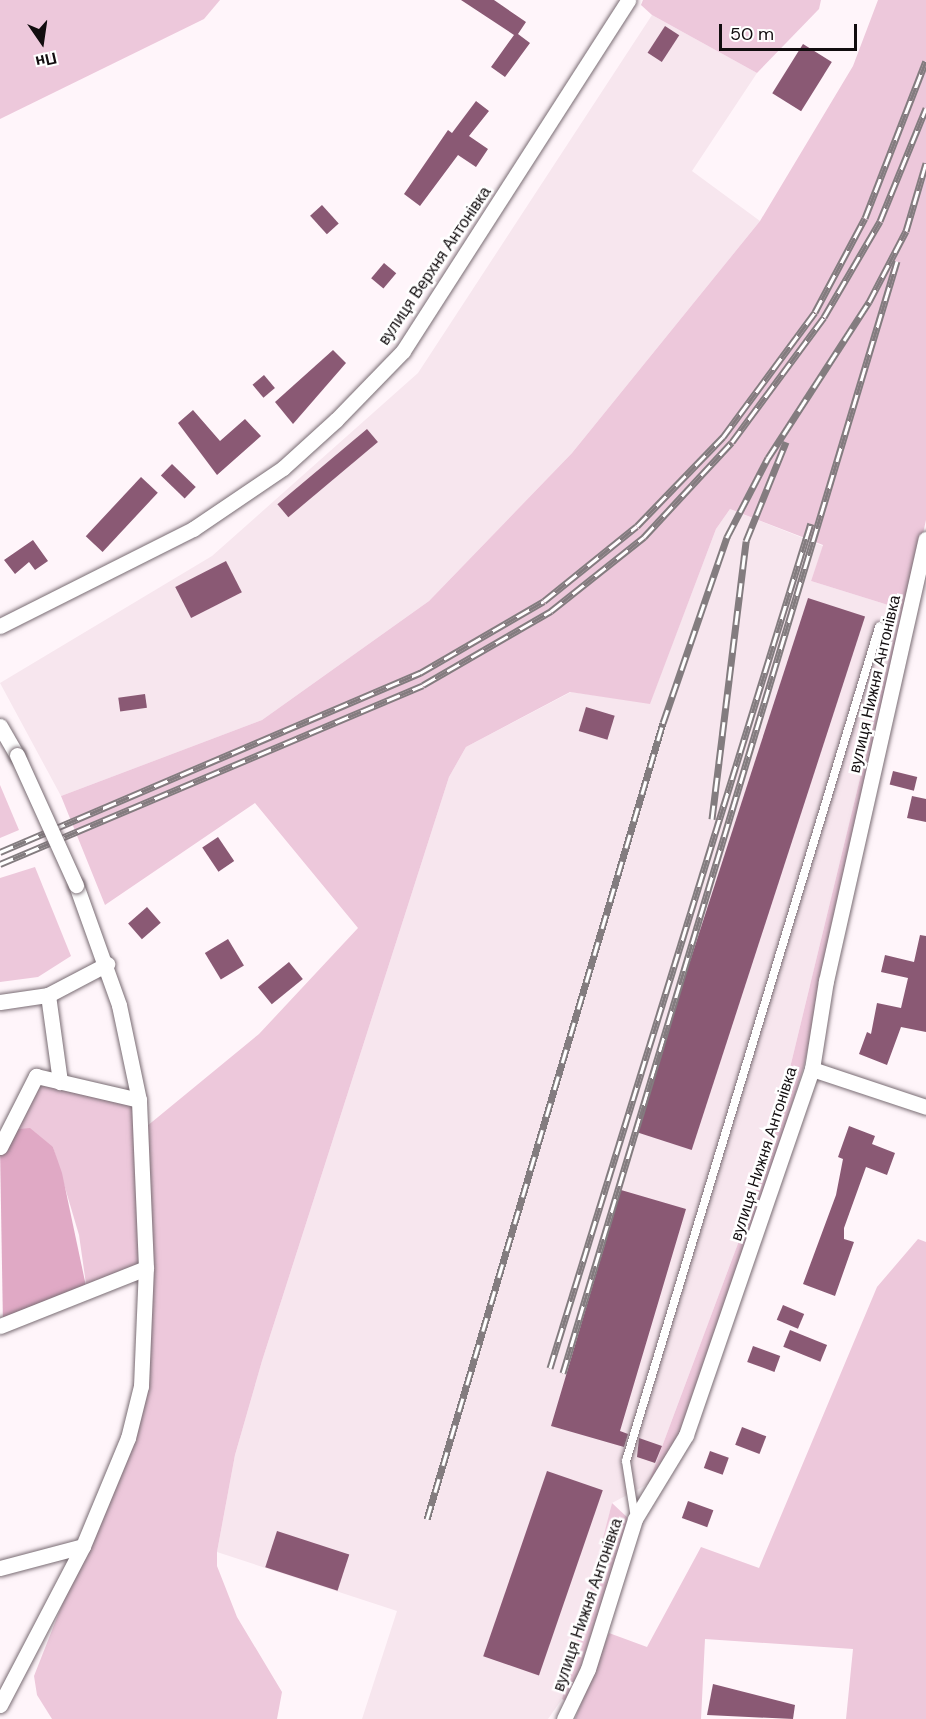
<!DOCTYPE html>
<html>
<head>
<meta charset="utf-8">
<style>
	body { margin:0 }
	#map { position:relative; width:926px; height:1719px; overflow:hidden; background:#fff5fa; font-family:"DM Sans",sans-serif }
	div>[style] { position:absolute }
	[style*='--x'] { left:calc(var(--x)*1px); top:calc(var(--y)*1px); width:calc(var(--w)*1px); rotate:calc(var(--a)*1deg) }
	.built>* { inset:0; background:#f7e6ee }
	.green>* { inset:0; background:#edc8db }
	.forest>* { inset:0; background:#e0a9c5 }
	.building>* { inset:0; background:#8a5974; transform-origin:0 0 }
	.roads { filter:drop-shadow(0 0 2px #796c73) drop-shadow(0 0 2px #796c73) }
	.lane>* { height:8px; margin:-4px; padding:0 4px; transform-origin:4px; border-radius:4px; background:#fff }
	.street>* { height:15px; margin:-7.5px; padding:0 7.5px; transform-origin:7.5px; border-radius:7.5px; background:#fff }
	.rail>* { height:7px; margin-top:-3.5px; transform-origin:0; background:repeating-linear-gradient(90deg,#fff 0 14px,#837c7f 0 28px); box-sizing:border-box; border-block:2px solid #837c7f }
	.bridges { filter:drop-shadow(0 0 2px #796c73) drop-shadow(0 0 2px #796c73) }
	.street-bridge>* { height:15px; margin:-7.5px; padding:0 7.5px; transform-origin:7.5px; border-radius:7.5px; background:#fff }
	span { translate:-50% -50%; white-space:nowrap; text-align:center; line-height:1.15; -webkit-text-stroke:5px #fff; paint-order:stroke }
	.street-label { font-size:16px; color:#120d0f }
	.north { position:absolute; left:12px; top:12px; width:60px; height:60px; -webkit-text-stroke:4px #fff; paint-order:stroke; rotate:167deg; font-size:16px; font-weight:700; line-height:24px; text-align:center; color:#120d0f }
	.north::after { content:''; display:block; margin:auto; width:21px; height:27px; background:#120d0f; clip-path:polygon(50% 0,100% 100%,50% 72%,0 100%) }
	.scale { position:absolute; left:719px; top:24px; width:138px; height:27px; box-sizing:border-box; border:3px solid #120d0f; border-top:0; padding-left:8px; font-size:18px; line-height:21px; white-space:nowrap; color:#120d0f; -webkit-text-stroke:4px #fff; paint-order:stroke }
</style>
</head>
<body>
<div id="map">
	<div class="built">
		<i style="clip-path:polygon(652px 15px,757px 73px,692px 171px,760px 221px,572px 453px,429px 601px,262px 720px,61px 796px,0 683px,212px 556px,418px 373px)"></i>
		<i style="clip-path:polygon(730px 509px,823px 546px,811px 581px,901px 609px,789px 1072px,749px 1214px,648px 1484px,612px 1503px,577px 1652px,562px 1699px,548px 1719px,362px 1719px,397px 1611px,217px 1552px,235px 1455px,262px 1361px,449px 777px,466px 747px,571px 692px,650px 703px,716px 529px)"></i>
	</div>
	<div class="green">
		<i style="clip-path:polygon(0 0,220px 0,204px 19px,0 119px)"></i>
		<i style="clip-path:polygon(643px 0,821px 0,819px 9px,757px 73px,652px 15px,641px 5px)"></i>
		<i style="clip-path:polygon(878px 0,926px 0,926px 520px,804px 1066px,731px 1299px,681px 1432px,648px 1484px,749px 1214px,789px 1072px,901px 609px,811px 581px,823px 545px,730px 509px,716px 529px,650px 704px,570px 692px,466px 747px,449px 777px,262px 1361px,235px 1455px,217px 1552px,217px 1566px,237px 1617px,282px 1692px,277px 1719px,52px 1719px,37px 1695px,34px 1676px,128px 1437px,146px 1269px,87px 1291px,79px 1235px,53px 1147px,8px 1130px,36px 1076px,139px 1100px,141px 1131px,259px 1034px,358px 928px,255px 803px,105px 905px,61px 796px,262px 720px,429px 601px,572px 453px,760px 221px,853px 66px)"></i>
		<i style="clip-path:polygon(0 785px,19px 830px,0 838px)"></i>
		<i style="clip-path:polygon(35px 867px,71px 956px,38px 977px,0 982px,0 878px)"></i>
		<i style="clip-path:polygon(918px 1239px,926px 1242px,926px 1719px,846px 1719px,853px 1649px,705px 1639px,701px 1719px,575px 1719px,609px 1633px,647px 1647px,701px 1547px,759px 1568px,877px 1287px)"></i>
		<i style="clip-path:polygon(612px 1503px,629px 1519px,569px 1703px,562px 1699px)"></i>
	</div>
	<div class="forest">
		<i style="clip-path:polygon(30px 1128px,53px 1147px,62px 1173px,87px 1291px,3px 1325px,0 1147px,8px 1130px)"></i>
	</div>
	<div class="building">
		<i style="clip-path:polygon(461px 0,494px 0,526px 22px,518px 34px,530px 43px,505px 77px,491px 67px,514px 35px)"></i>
		<i style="left:665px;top:26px;width:17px;height:32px;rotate:33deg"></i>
		<i style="left:803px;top:44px;width:34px;height:58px;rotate:32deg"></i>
		<i style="clip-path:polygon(476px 101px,489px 111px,469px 136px,488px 149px,476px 167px,458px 155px,420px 206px,404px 194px,448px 130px,452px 133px)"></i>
		<i style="left:322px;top:205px;width:25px;height:16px;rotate:48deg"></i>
		<i style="left:384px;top:263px;width:16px;height:20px;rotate:40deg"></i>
		<i style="clip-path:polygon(333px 350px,346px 363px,293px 424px,275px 402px)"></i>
		<i style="left:264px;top:375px;width:17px;height:15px;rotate:50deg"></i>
		<i style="clip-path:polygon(193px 410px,220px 441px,245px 419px,261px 436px,217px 475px,178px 423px)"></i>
		<i style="left:367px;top:429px;width:17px;height:117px;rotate:50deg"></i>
		<i style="left:172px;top:464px;width:33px;height:16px;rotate:44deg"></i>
		<i style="left:141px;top:477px;width:23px;height:81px;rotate:43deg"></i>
		<i style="clip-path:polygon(33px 540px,48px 561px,35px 570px,29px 562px,15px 574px,4px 560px)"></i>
		<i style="left:226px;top:561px;width:35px;height:57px;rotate:63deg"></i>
		<i style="left:808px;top:598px;width:60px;height:561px;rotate:18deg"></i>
		<i style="left:145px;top:694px;width:14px;height:27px;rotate:82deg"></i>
		<i style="left:586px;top:707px;width:30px;height:25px;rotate:17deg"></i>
		<i style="left:893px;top:771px;width:25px;height:14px;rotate:14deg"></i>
		<i style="clip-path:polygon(912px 796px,926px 799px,926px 822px,907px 818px)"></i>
		<i style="left:218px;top:837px;width:29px;height:19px;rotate:56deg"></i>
		<i style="left:147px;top:907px;width:21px;height:25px;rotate:49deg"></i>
		<i style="clip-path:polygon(920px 935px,926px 936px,926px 1032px,901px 1027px,887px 1065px,859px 1054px,867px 1032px,871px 1034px,877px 1003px,901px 1008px,908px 978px,881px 972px,885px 955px,914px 962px)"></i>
		<i style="left:228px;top:939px;width:31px;height:27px;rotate:59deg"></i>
		<i style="left:289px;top:962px;width:22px;height:40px;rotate:51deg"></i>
		<i style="clip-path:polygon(849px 1126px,875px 1136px,872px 1144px,895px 1153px,887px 1175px,866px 1167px,844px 1228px,844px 1239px,854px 1242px,835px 1296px,803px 1284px,836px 1195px,843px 1159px,838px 1157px)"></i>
		<i style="clip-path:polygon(621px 1190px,686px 1209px,620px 1431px,628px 1434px,624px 1447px,551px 1426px)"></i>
		<i style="left:783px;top:1305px;width:23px;height:16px;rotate:23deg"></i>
		<i style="left:790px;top:1330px;width:40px;height:18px;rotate:22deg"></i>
		<i style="left:753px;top:1346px;width:29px;height:17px;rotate:20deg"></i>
		<i style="left:742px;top:1427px;width:26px;height:19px;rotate:21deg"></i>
		<i style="clip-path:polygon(639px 1438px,662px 1446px,655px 1463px,637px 1457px)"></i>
		<i style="left:710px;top:1451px;width:20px;height:18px;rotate:20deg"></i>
		<i style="left:547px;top:1471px;width:59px;height:196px;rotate:19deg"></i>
		<i style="left:688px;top:1501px;width:27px;height:18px;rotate:20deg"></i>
		<i style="left:277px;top:1531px;width:76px;height:38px;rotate:18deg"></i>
		<i style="clip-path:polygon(713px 1684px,795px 1705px,793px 1719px,707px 1715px)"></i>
	</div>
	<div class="roads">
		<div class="lane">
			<i style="--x:635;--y:1518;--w:58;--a:-99"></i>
			<i style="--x:626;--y:1461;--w:872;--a:-73.12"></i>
		</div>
		<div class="street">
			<i style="--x:0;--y:626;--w:216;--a:-26.7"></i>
			<i style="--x:193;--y:529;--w:109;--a:-34.1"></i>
			<i style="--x:283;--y:468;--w:72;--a:-42.2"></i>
			<i style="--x:336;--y:420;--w:96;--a:-45.8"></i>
			<i style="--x:403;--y:351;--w:417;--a:-57.3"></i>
			<i style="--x:0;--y:726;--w:34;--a:60"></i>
			<i style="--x:48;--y:995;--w:88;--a:82.1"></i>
			<i style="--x:0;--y:1002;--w:49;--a:-8.3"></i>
			<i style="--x:48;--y:995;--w:67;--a:-27.7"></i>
			<i style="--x:812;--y:1069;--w:120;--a:18.4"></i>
			<i style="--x:0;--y:1147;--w:80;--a:-63.1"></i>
			<i style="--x:36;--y:1076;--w:106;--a:13.1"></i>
			<i style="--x:0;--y:1326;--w:157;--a:-21.7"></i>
			<i style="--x:0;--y:1568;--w:86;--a:-14.8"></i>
			<i style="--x:0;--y:1705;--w:179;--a:-62.4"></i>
			<i style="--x:83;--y:1546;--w:117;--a:-67.4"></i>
			<i style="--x:128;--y:1438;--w:54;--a:-76"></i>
			<i style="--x:141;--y:1386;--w:118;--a:-87.6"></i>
			<i style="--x:146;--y:1268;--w:168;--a:-92.4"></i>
			<i style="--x:139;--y:1100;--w:97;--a:-101.9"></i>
			<i style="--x:119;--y:1005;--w:127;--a:-109.7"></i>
			<i style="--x:564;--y:1719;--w:55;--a:-64.4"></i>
			<i style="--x:588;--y:1669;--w:157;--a:-72.6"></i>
			<i style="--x:635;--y:1519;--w:98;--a:-58.7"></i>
			<i style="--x:686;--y:1435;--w:387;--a:-71"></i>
			<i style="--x:812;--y:1069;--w:89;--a:-81"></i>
			<i style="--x:826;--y:981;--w:453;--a:-77.3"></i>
		</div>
	</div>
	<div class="rail">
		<i style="--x:712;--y:819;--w:280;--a:-83"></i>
		<i style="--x:746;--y:541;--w:107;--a:-68"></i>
		<i style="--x:0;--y:852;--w:457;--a:-23.1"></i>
		<i style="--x:420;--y:673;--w:143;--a:-30.1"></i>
		<i style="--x:544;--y:601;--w:119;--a:-38.9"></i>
		<i style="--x:637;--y:526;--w:124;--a:-46"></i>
		<i style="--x:723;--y:437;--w:155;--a:-53.6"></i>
		<i style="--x:815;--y:312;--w:106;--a:-62"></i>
		<i style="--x:865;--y:218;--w:168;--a:-68.8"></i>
		<i style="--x:0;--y:864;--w:459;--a:-22.9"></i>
		<i style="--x:423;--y:685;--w:148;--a:-30"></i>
		<i style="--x:551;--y:611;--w:119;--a:-38.5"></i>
		<i style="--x:644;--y:537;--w:129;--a:-47.2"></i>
		<i style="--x:732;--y:442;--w:155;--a:-53.6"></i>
		<i style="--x:824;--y:317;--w:111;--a:-59.7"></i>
		<i style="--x:880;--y:221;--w:122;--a:-67.8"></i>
		<i style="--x:550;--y:1368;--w:884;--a:-72.84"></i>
		<i style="--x:563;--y:1373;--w:1161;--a:-73.28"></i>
		<i style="--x:427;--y:1519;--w:830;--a:-73.49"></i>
		<i style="--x:663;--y:723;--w:197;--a:-71"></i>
		<i style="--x:727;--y:537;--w:89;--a:-62.6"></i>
		<i style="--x:768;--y:458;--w:186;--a:-57.1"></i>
		<i style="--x:869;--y:302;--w:80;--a:-62.5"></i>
		<i style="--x:906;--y:231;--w:71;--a:-73.6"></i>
	</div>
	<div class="bridges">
		<div class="street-bridge">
			<i style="--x:17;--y:755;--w:143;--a:65.6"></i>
		</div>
	</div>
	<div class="street-label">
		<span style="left:435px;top:266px;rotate:-56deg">вулиця Верхня Антонівка</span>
		<span style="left:875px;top:684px;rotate:-77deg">вулиця Нижня Антонівка</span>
		<span style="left:764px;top:1154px;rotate:-72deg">вулиця Нижня Антонівка</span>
		<span style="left:588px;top:1605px;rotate:-71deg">вулиця Нижня Антонівка</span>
	</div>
	<div class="north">Пн</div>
	<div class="scale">50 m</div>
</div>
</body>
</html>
